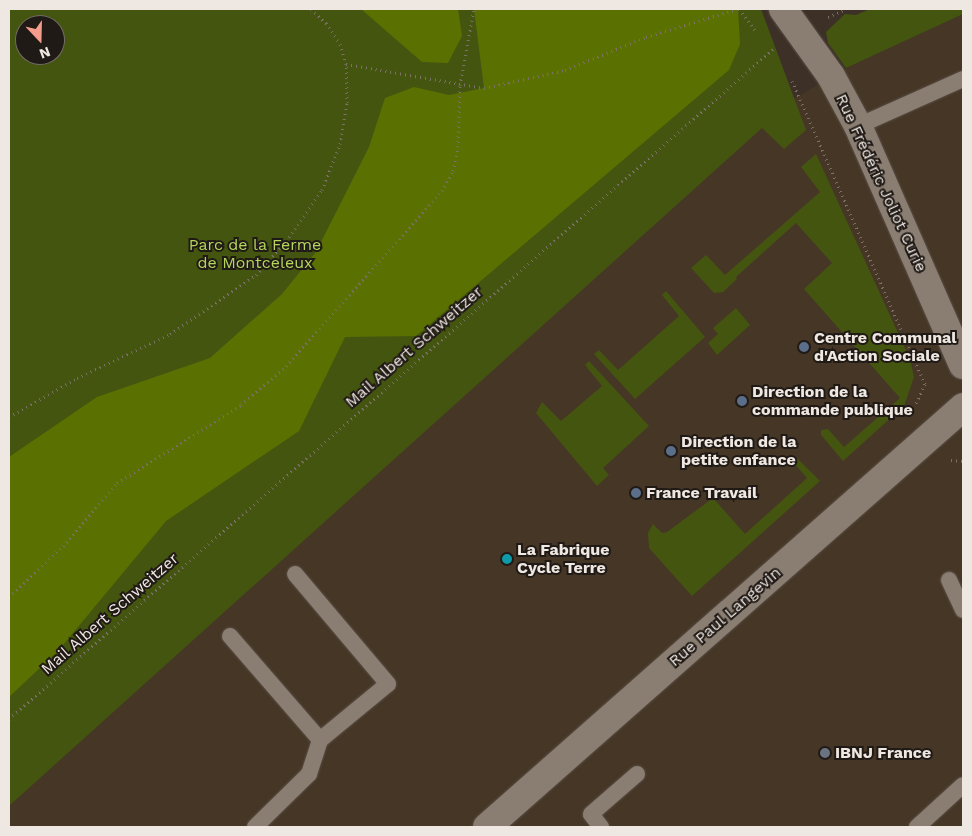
<!DOCTYPE html>
<html>
<head>
<meta charset="utf-8">
<style>
	body { margin:0 }
	#map { position:relative; width:972px; height:836px; overflow:hidden; background:#3d3127; font-family:"Work Sans",sans-serif }
	div>[style] { position:absolute }
	[style*='--x'] { left:calc(var(--x)*1px); top:calc(var(--y)*1px); width:calc(var(--w)*1px); rotate:calc(var(--a)*1deg) }
	.built>* { inset:0; background:#463626 }
	.green>* { inset:0; background:#445510 }
	.forest>* { inset:0; background:#5a7102 }
	.path>* { height:3px; margin-top:-1.5px; transform-origin:0; background:repeating-linear-gradient(90deg,#7b7168 0 1px,transparent 0 5px) }
	.roads { filter:drop-shadow(0 0 1px #584f46) drop-shadow(0 0 1px #584f46) }
	.service>* { height:16px; margin:-8px; padding:0 8px; transform-origin:8px; border-radius:8px; background:#8a7d71 }
	.minor>* { height:28px; margin:-14px; padding:0 14px; transform-origin:14px; border-radius:14px; background:#8a7d71 }
	.dots>* { width:14px; height:14px; translate:-50% -50%; box-sizing:border-box; border:2px solid #201a16; border-radius:50% }
	span { translate:-50% -50%; white-space:nowrap; text-align:center; line-height:1.15; -webkit-text-stroke:4px #201a16; paint-order:stroke }
	.street-label { font-size:16px; color:#efe7e1 }
	.park-label { font-size:16px; color:#b5d65b }
	.poi-label { font-size:16px; color:#efe7e1; font-weight:700 }
	.left { translate:0 -50%; text-align:left }
	.frame { position:absolute; inset:0; border:10px solid #efe7e1; pointer-events:none }
	.north { position:absolute; left:15px; top:15px; width:50px; height:50px; box-sizing:border-box; background:#201a16; border:1px solid #736c67; border-radius:50%; rotate:159deg; font-size:14px; font-weight:700; line-height:20px; text-align:center; color:#efe7e1 }
	.north::after { content:''; display:block; margin:auto; width:18px; height:22px; background:#f49d8c; clip-path:polygon(50% 0,100% 100%,50% 72%,0 100%) }
</style>
</head>
<body>
<div id="map">
	<div class="built">
		<i style="clip-path:polygon(963px 14px,963px 827px,9px 827px,9px 806px,792px 100px,846px 68px)"></i>
	</div>
	<div class="green">
		<i style="clip-path:polygon(evenodd,9px 9px,761px 9px,806px 130px,784px 149px,762px 128px,9px 806px,9px 9px,25px 25px,55px 25px,55px 55px,25px 55px,25px 25px)"></i>
		<i style="clip-path:polygon(870px 9px,963px 9px,963px 14px,846px 68px,828px 43px,826px 32px,845px 14px,856px 15px)"></i>
		<i style="clip-path:polygon(816px 154px,910px 359px,914px 377px,904px 406px,843px 461px,821px 435px,821px 430px,828px 429px,844px 447px,900px 398px,804px 289px,832px 263px,796px 223px,736px 277px,737px 279px,723px 292px,714px 293px,691px 268px,706px 255px,725px 275px,820px 192px,801px 167px)"></i>
		<i style="clip-path:polygon(666px 291px,705px 337px,635px 399px,594px 354px,599px 350px,618px 370px,679px 316px,662px 295px)"></i>
		<i style="clip-path:polygon(736px 308px,750px 325px,717px 355px,708px 343px,718px 334px,713px 328px)"></i>
		<i style="clip-path:polygon(589px 361px,649px 426px,603px 468px,609px 475px,597px 486px,536px 413px,542px 402px,561px 421px,602px 386px,585px 365px)"></i>
		<i style="clip-path:polygon(795px 456px,820px 481px,692px 596px,649px 548px,648px 533px,653px 524px,662px 533px,667px 532px,713px 498px,745px 534px,807px 478px,792px 461px)"></i>
	</div>
	<div class="forest">
		<i style="clip-path:polygon(361px 9px,458px 9px,462px 36px,448px 63px,422px 62px)"></i>
		<i style="clip-path:polygon(474px 9px,738px 9px,740px 44px,729px 70px,416px 336px,345px 337px,299px 431px,166px 521px,58px 651px,9px 697px,9px 457px,97px 397px,210px 358px,282px 294px,316px 252px,369px 147px,385px 98px,414px 87px,449px 95px,484px 88px)"></i>
	</div>
	<div class="path">
		<i style="--x:311;--y:9;--w:21;--a:43"></i>
		<i style="--x:326;--y:23;--w:25;--a:56"></i>
		<i style="--x:340;--y:44;--w:21;--a:73"></i>
		<i style="--x:739;--y:9;--w:26;--a:53"></i>
		<i style="--x:828;--y:17;--w:20;--a:-24"></i>
		<i style="--x:792;--y:81;--w:331;--a:66.3"></i>
		<i style="--x:925;--y:384;--w:23;--a:115"></i>
		<i style="--x:9;--y:417;--w:78;--a:-29.8"></i>
		<i style="--x:77;--y:378;--w:103;--a:-25.3"></i>
		<i style="--x:170;--y:334;--w:104;--a:-34.5"></i>
		<i style="--x:256;--y:275;--w:50;--a:-49"></i>
		<i style="--x:289;--y:237;--w:57;--a:-54.9"></i>
		<i style="--x:322;--y:190;--w:49;--a:-68.6"></i>
		<i style="--x:340;--y:144;--w:42;--a:-80.3"></i>
		<i style="--x:347;--y:103;--w:39;--a:-91"></i>
		<i style="--x:346;--y:64;--w:140;--a:9.9"></i>
		<i style="--x:484;--y:88;--w:83;--a:-12.5"></i>
		<i style="--x:565;--y:70;--w:87;--a:-22.2"></i>
		<i style="--x:646;--y:37;--w:95;--a:-17.1"></i>
		<i style="--x:951;--y:460;--w:12;--a:5"></i>
		<i style="--x:9;--y:597;--w:74;--a:-43.4"></i>
		<i style="--x:63;--y:546;--w:83;--a:-49.4"></i>
		<i style="--x:117;--y:483;--w:146;--a:-32.2"></i>
		<i style="--x:241;--y:405;--w:60;--a:-40.9"></i>
		<i style="--x:286;--y:366;--w:234;--a:-48.3"></i>
		<i style="--x:442;--y:191;--w:23;--a:-61"></i>
		<i style="--x:453;--y:171;--w:25;--a:-78"></i>
		<i style="--x:458;--y:147;--w:62;--a:-88.2"></i>
		<i style="--x:460;--y:85;--w:77;--a:-79.6"></i>
		<i style="--x:9;--y:719;--w:1016;--a:-41.25"></i>
	</div>
	<div class="roads">
		<div class="service">
			<i style="--x:858;--y:126;--w:115;--a:-24.1"></i>
			<i style="--x:949;--y:580;--w:33;--a:65"></i>
			<i style="--x:230;--y:636;--w:138;--a:49.1"></i>
			<i style="--x:255;--y:827;--w:76;--a:-44.5"></i>
			<i style="--x:309;--y:774;--w:36;--a:-72"></i>
			<i style="--x:320;--y:740;--w:88;--a:-39.5"></i>
			<i style="--x:388;--y:684;--w:144;--a:-130.2"></i>
			<i style="--x:601;--y:827;--w:16;--a:-128"></i>
			<i style="--x:591;--y:814;--w:61;--a:-41"></i>
			<i style="--x:917;--y:827;--w:62;--a:-42.4"></i>
		</div>
		<div class="minor">
			<i style="--x:783;--y:9;--w:82;--a:54.4"></i>
			<i style="--x:831;--y:76;--w:57;--a:61.6"></i>
			<i style="--x:858;--y:126;--w:261;--a:66.3"></i>
			<i style="--x:487;--y:827;--w:635;--a:-41.42"></i>
		</div>
	</div>
	<div class="dots">
		<i style="left:804px;top:347px;background:#5c6f8a"></i>
		<i style="left:742px;top:401px;background:#5c6f8a"></i>
		<i style="left:671px;top:451px;background:#5c6f8a"></i>
		<i style="left:636px;top:493px;background:#5c6f8a"></i>
		<i style="left:507px;top:559px;background:#0f9aa8"></i>
		<i style="left:825px;top:753px;background:#6b7280"></i>
	</div>
	<div class="street-label">
		<span style="left:881px;top:183px;rotate:65deg">Rue Frédéric Joliot Curie</span>
		<span style="left:414px;top:347px;rotate:-41deg">Mail Albert Schweitzer</span>
		<span style="left:110px;top:614px;rotate:-41deg">Mail Albert Schweitzer</span>
		<span style="left:725px;top:617px;rotate:-41deg">Rue Paul Langevin</span>
	</div>
	<div class="park-label">
		<span style="left:255px;top:254px">Parc de la Ferme<br>de Montceleux</span>
	</div>
	<div class="poi-label">
		<span class="left" style="left:814px;top:347px">Centre Communal<br>d'Action Sociale</span>
		<span class="left" style="left:752px;top:401px">Direction de la<br>commande publique</span>
		<span class="left" style="left:681px;top:451px">Direction de la<br>petite enfance</span>
		<span class="left" style="left:646px;top:493px">France Travail</span>
		<span class="left" style="left:517px;top:559px">La Fabrique<br>Cycle Terre</span>
		<span class="left" style="left:835px;top:753px">IBNJ France</span>
	</div>
	<div class="frame"></div>
	<div class="north">N</div>
</div>
</body>
</html>
